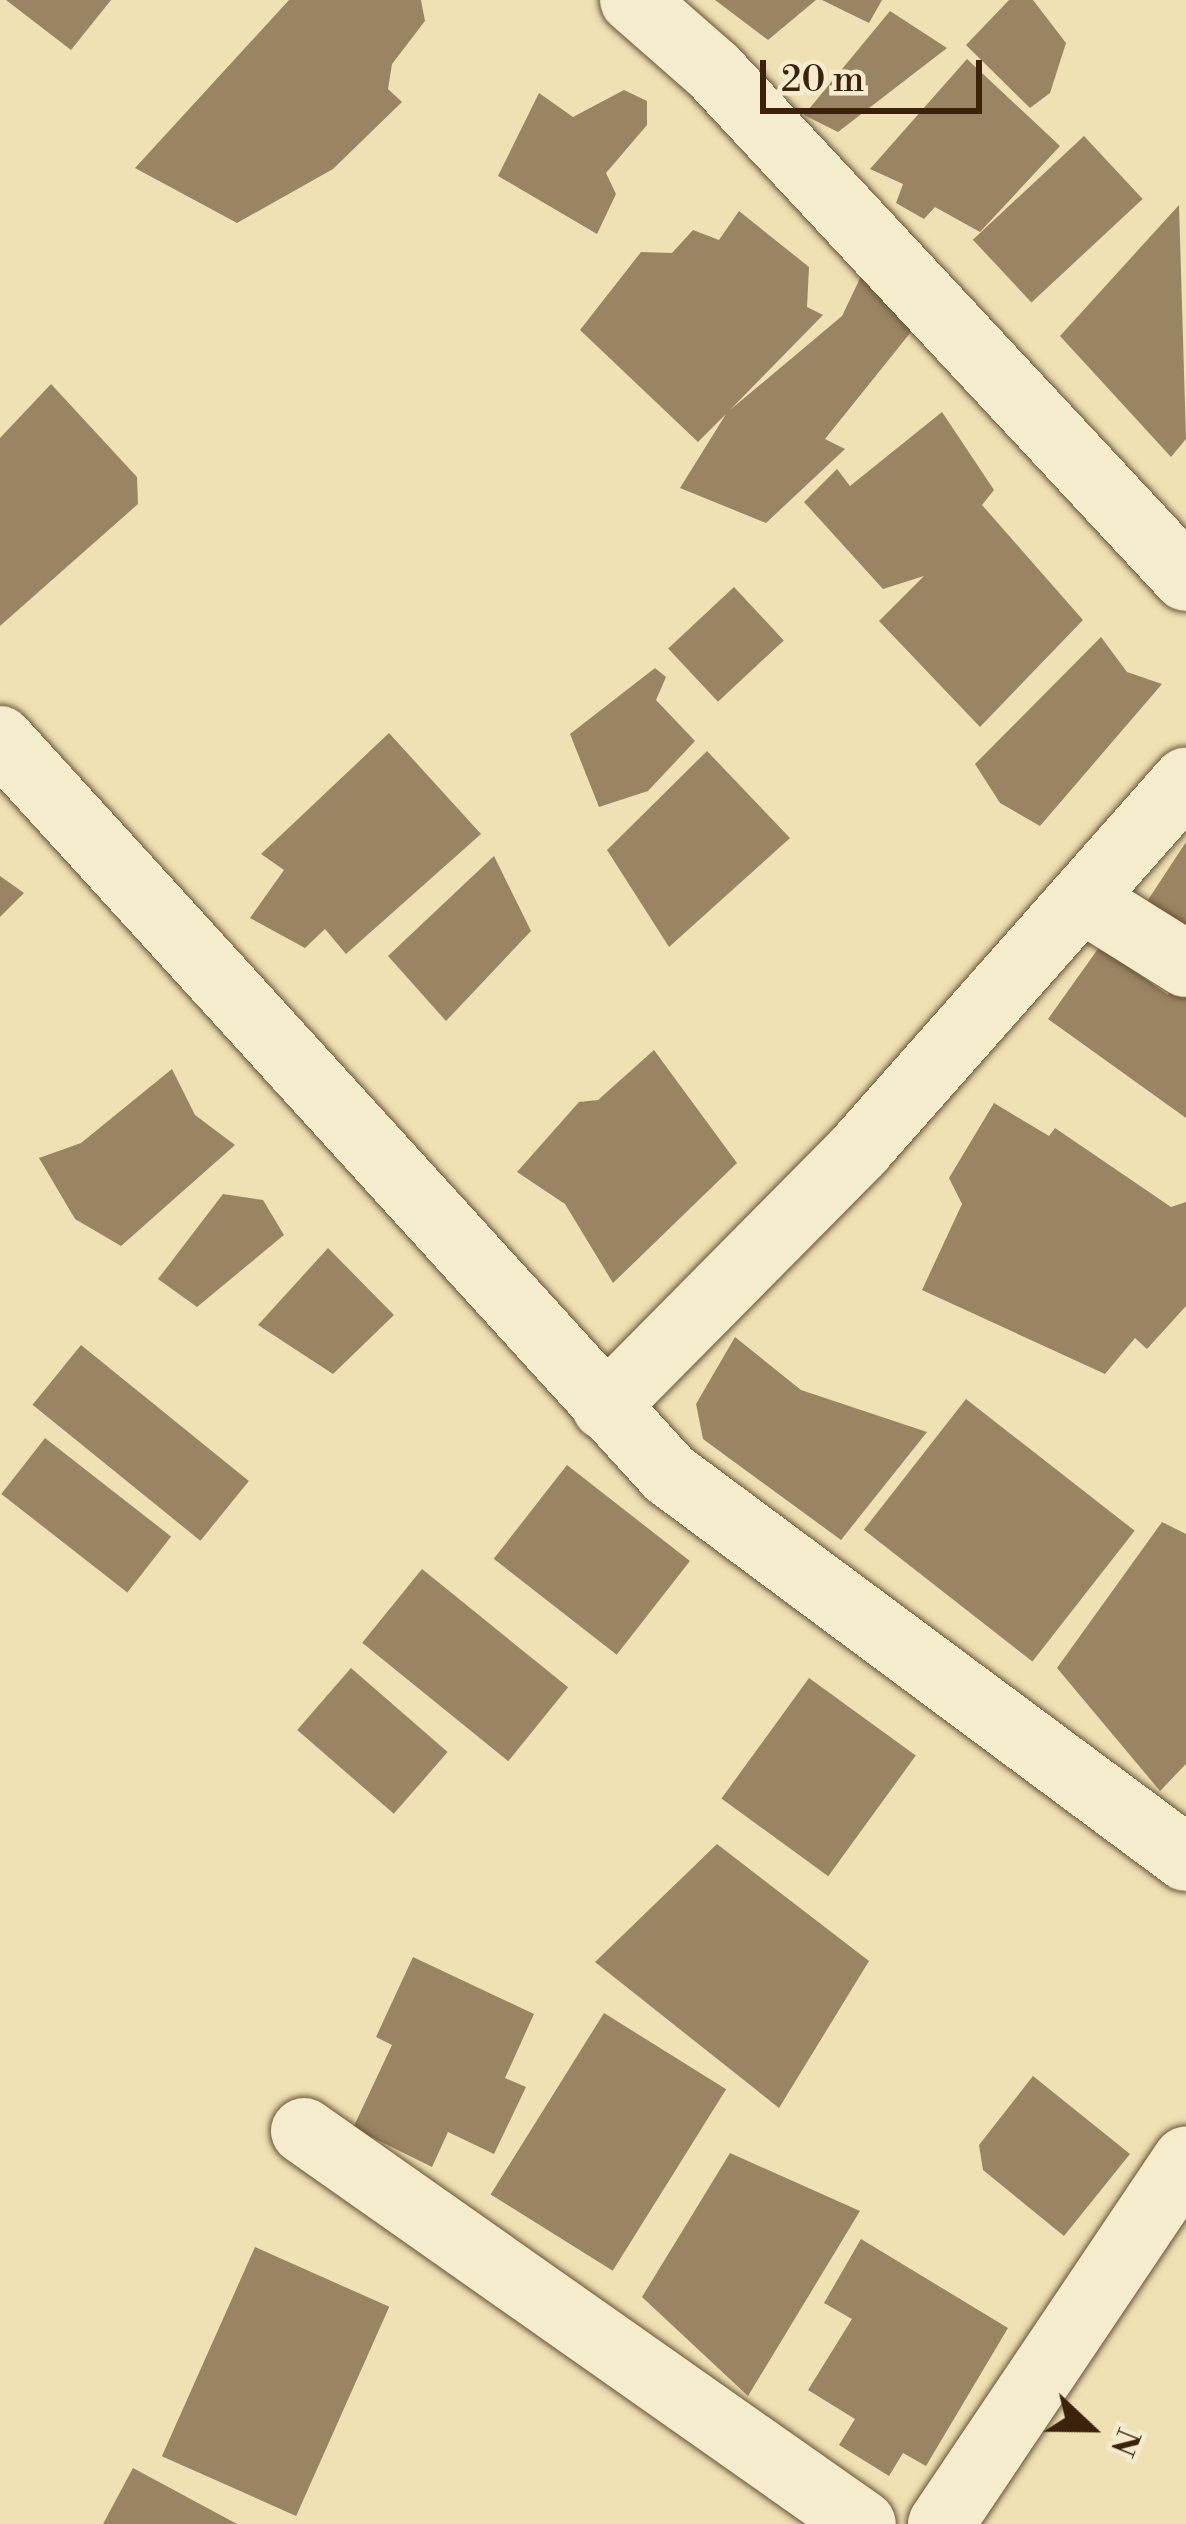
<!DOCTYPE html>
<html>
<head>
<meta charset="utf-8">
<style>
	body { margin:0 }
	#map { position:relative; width:1186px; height:2524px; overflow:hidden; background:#efe1b4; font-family:"Libre Bodoni",serif }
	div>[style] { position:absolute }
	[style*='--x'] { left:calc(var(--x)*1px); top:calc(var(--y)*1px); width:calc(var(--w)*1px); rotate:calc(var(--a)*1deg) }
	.building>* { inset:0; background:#998563; transform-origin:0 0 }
	.roads { filter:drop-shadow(0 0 3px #695235) drop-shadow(0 0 3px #695235) }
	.street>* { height:66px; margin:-33px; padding:0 33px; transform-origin:33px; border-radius:33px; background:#f5ecce }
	span { translate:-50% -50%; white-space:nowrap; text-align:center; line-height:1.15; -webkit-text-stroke:12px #f5ecce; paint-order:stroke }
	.north { position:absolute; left:1030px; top:2368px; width:120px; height:120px; -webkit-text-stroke:9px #f5ecce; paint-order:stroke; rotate:112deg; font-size:33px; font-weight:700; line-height:48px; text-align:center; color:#3c220b }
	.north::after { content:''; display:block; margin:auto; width:42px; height:54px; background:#3c220b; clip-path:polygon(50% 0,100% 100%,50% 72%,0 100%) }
	.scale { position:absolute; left:760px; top:60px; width:222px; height:54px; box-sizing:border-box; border:6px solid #3c220b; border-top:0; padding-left:15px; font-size:36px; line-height:42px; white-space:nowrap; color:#3c220b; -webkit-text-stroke:9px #f5ecce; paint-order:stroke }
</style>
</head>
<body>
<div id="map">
	<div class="building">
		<i style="clip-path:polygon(6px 0,111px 0,71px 50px)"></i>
		<i style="clip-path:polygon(289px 0,421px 0,425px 21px,392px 64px,388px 89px,402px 102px,333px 169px,237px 223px,135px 168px)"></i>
		<i style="clip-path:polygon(715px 0,816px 0,768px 40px)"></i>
		<i style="clip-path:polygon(822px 0,882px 0,869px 23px)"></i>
		<i style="clip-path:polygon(1009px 0,1033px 0,1066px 43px,1050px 93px,1030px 108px,966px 45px)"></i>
		<i style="clip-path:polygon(890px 11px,947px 48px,838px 132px,804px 115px)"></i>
		<i style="clip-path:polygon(967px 59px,1060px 146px,980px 232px,935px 207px,924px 219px,896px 203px,903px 184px,870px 169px)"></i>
		<i style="clip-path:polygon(624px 90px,647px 101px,647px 125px,606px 173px,616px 194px,597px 234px,498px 176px,539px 93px,573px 117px)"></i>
		<i style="left:1084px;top:136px;width:86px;height:152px;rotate:47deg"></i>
		<i style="clip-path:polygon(1179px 205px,1186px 439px,1171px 457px,1060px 336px)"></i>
		<i style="clip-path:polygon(739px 211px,809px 267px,807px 307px,823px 315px,730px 410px,842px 316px,865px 268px,915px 327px,825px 439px,845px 449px,766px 523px,680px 488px,726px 414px,698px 442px,580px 330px,641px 252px,672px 253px,693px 230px,719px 240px)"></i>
		<i style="clip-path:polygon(51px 384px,137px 477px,138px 504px,0 626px,0 438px)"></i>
		<i style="clip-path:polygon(942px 412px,994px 490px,982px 505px,1083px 620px,980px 727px,879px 621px,924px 576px,883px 589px,804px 502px,837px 469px,850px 486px)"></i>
		<i style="left:734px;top:587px;width:73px;height:90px;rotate:47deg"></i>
		<i style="clip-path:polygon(1101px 637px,1127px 672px,1162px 684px,1040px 826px,1000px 803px,975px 764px)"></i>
		<i style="clip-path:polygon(655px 668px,666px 677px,656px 700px,695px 741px,648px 791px,599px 807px,570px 734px)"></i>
		<i style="clip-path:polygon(389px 733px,481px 834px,346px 954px,325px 929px,305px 948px,250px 918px,284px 870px,261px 854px)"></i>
		<i style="clip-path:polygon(707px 751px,790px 838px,669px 947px,607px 850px)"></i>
		<i style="clip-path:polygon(1186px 842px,1186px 930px,1146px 903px)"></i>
		<i style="clip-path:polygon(494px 856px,531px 931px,446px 1021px,388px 956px)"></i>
		<i style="clip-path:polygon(0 876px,24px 893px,0 917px)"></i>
		<i style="clip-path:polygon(1100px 946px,1168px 995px,1175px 979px,1186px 987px,1186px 1118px,1048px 1019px)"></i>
		<i style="clip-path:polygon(654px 1050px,737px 1163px,613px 1283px,565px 1204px,517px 1172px,579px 1102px,598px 1100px)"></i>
		<i style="clip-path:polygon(172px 1069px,195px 1115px,235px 1145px,121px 1246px,75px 1219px,39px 1158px,81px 1143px)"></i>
		<i style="clip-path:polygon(994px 1103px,1049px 1136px,1055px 1128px,1171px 1207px,1186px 1202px,1186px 1306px,1147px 1349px,1135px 1338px,1105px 1374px,922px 1290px,962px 1204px,949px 1178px)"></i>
		<i style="clip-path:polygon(223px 1194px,263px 1200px,284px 1235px,197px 1307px,158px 1279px)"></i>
		<i style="clip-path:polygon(328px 1248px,394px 1315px,333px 1374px,258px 1325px)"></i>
		<i style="clip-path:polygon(735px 1337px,801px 1390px,927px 1432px,841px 1540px,703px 1439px,696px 1404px)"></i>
		<i style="left:81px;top:1345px;width:216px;height:77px;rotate:39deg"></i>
		<i style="left:966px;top:1399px;width:214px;height:166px;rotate:38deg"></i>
		<i style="left:45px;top:1438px;width:160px;height:71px;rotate:38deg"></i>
		<i style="left:567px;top:1465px;width:156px;height:119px;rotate:38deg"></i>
		<i style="clip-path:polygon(1162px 1522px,1186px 1534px,1186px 1764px,1160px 1791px,1057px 1668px)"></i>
		<i style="left:422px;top:1569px;width:188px;height:95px;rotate:39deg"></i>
		<i style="left:351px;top:1668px;width:128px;height:82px;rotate:41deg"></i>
		<i style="left:809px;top:1678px;width:132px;height:149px;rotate:36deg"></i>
		<i style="clip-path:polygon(717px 1844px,869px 1961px,779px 2108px,595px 1962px)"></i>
		<i style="clip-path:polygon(413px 1957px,534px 2014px,505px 2078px,526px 2087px,494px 2154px,448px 2132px,432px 2167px,353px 2128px,392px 2045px,376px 2037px)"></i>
		<i style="left:604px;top:2013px;width:144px;height:214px;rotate:32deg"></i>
		<i style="clip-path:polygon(1033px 2076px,1130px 2154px,1064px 2236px,983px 2170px,979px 2145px)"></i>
		<i style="clip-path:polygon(730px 2153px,860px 2211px,748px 2396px,642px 2297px)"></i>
		<i style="clip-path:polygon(861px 2239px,1008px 2328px,926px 2466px,903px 2453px,889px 2476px,839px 2445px,855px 2419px,808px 2390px,852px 2319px,824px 2303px)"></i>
		<i style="left:255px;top:2247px;width:147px;height:229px;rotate:24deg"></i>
		<i style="clip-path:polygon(133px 2468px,237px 2524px,103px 2524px)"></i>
	</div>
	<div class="roads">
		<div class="street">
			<i style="--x:633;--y:0;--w:106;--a:41.2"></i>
			<i style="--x:713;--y:70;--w:694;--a:47.04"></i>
			<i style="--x:0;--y:739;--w:994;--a:47.69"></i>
			<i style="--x:669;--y:1474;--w:644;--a:36.6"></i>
			<i style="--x:1082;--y:899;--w:123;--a:32"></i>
			<i style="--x:605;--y:1407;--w:363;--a:-45.3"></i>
			<i style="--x:860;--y:1149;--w:492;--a:-48.5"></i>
			<i style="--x:304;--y:2131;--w:683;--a:35.11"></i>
			<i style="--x:941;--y:2524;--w:439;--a:-56.1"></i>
		</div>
	</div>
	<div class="north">N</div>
	<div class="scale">20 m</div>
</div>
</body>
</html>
